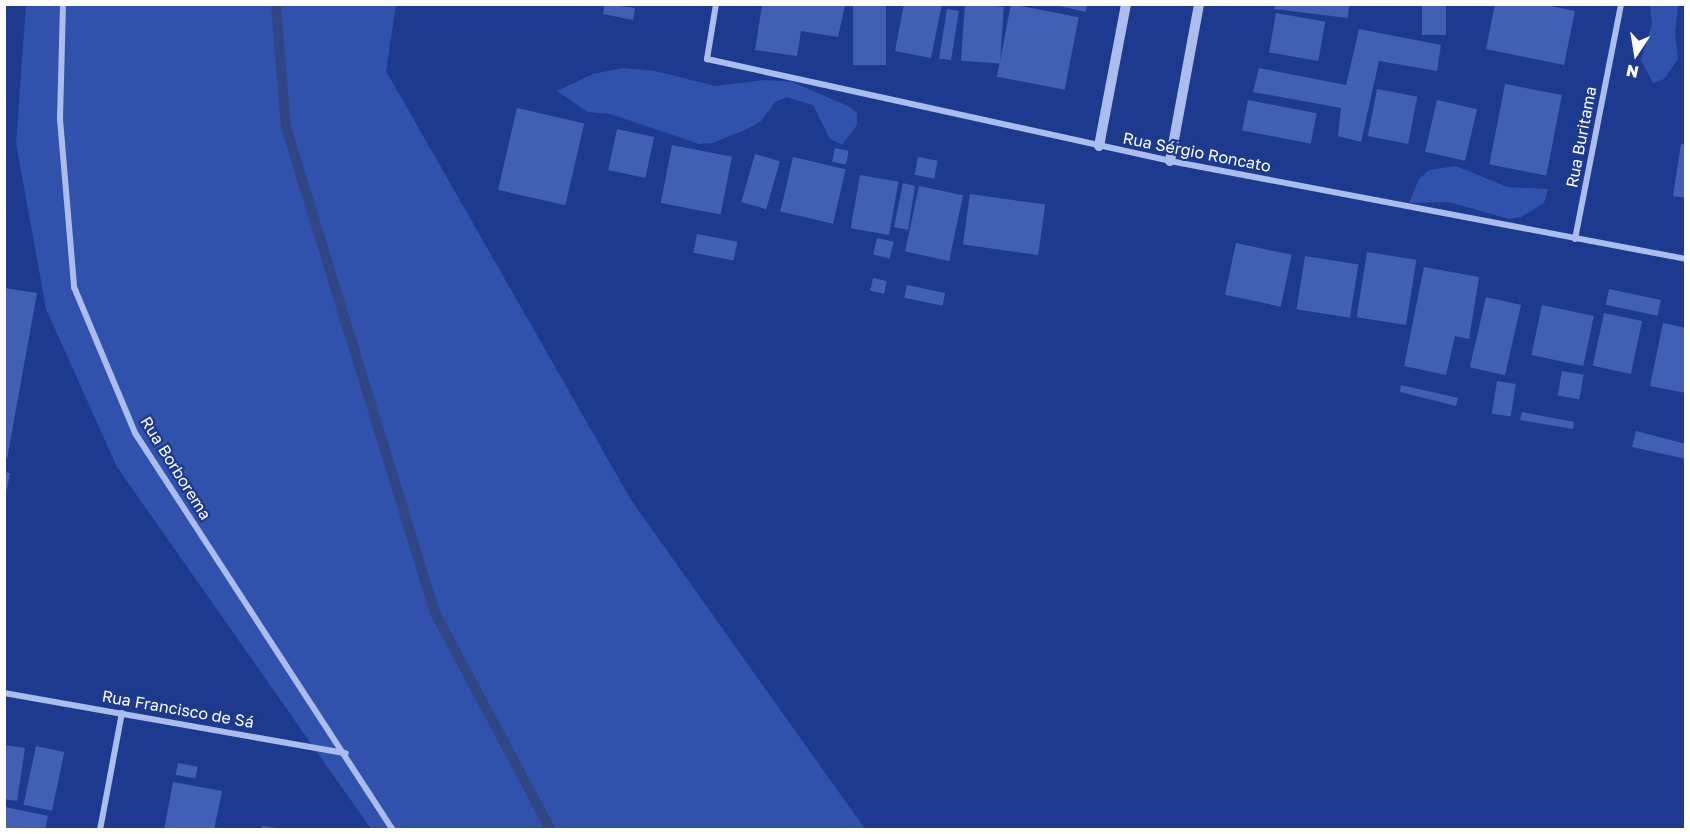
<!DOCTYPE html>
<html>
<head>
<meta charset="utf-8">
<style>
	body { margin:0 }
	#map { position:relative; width:1690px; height:834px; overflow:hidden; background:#1d3a8e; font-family:"Golos Text",sans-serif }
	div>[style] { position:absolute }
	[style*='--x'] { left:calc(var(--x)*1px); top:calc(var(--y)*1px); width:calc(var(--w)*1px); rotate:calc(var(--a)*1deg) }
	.green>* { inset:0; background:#3052ac }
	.stream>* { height:10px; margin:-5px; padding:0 5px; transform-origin:5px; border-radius:5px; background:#314685 }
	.building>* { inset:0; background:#4160b4; transform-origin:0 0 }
	.minor>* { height:6px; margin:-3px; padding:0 3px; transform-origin:3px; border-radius:3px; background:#abbded }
	.tertiary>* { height:10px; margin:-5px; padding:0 5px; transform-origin:5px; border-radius:5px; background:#abbded }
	span { translate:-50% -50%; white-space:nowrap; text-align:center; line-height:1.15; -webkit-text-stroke:4.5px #1d3a8e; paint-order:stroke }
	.street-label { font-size:16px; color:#fff }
	.frame { position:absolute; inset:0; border:6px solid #fff; pointer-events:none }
	.north { position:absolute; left:1606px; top:24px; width:60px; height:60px; -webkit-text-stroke:4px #1d3a8e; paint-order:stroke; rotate:192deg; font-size:16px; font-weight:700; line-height:24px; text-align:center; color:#fff }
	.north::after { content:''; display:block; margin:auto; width:21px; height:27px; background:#fff; clip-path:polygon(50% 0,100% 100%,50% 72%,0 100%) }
</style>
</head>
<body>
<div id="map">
	<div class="green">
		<i style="clip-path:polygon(26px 5px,396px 5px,386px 71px,631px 500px,865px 829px,371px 829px,117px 467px,46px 309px,16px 143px)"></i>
		<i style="clip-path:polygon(1650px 5px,1678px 5px,1675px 34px,1678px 59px,1664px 79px,1653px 83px,1641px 60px,1652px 24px)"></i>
		<i style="clip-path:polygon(623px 68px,655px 71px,715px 86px,764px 80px,792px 82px,850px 107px,857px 113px,857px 125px,842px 145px,830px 139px,813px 105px,786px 97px,775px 102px,761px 121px,749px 128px,713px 143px,699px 144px,611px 114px,588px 112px,557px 91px,593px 74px)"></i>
		<i style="clip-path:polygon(1456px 166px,1507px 187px,1548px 189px,1544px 203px,1521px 217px,1509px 219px,1449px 202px,1409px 203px,1419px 179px,1429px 170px)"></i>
	</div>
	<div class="stream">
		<i style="--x:276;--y:4;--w:123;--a:85.4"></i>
		<i style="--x:286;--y:127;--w:508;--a:72.96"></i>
		<i style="--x:435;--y:613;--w:246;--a:61.9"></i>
	</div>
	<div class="building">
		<i style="clip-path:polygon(605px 4px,635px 8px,633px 20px,603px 14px)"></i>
		<i style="left:853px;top:4px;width:33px;height:61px"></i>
		<i style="clip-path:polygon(904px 4px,942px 4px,931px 58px,895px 51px)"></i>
		<i style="left:965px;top:4px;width:39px;height:57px;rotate:4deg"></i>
		<i style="left:1011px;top:4px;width:69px;height:74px;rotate:11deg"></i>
		<i style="clip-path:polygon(1051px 4px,1087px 4px,1086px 12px)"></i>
		<i style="clip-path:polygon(1275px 4px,1349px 4px,1348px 18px,1274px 9px)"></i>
		<i style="left:1422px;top:4px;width:24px;height:31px"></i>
		<i style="clip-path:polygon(1495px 4px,1541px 4px,1575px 11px,1564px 65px,1486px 49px)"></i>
		<i style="clip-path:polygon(762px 5px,845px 5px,838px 37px,801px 31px,797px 56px,755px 50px)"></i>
		<i style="left:947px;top:9px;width:12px;height:50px;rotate:9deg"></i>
		<i style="left:1276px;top:13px;width:50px;height:40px;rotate:10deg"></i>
		<i style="clip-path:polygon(1359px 29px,1441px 45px,1437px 71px,1379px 61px,1361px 142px,1338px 136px,1341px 108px,1253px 92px,1259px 68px,1346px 85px)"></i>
		<i style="left:1505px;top:84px;width:58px;height:82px;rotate:11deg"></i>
		<i style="left:1377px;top:89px;width:41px;height:48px;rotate:11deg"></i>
		<i style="left:1248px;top:100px;width:70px;height:31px;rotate:11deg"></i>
		<i style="left:1437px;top:100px;width:41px;height:53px;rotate:13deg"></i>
		<i style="left:517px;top:108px;width:69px;height:84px;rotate:13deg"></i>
		<i style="left:617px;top:129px;width:38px;height:42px;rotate:12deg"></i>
		<i style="clip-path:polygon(1681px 144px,1686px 145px,1686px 198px,1673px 196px)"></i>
		<i style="left:672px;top:145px;width:61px;height:59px;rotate:11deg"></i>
		<i style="left:835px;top:148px;width:14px;height:14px;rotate:12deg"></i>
		<i style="left:755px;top:154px;width:26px;height:50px;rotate:16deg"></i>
		<i style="left:793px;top:157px;width:54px;height:56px;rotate:13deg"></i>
		<i style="left:918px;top:157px;width:20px;height:18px;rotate:11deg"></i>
		<i style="left:860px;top:175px;width:39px;height:54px;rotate:10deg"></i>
		<i style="clip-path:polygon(903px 183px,915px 186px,908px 230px,894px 227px)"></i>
		<i style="left:919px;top:186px;width:45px;height:67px;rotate:12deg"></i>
		<i style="left:970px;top:194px;width:76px;height:51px;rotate:8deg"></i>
		<i style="left:697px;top:234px;width:41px;height:19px;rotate:11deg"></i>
		<i style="left:877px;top:238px;width:17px;height:17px;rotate:13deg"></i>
		<i style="left:1236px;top:243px;width:57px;height:53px;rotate:12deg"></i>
		<i style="left:1367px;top:252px;width:50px;height:66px;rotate:9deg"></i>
		<i style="left:1305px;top:256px;width:54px;height:54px;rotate:9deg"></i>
		<i style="clip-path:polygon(1424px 267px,1479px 277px,1469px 339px,1455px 336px,1446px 375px,1404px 366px)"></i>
		<i style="left:873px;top:278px;width:14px;height:13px;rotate:12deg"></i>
		<i style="left:907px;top:285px;width:39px;height:13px;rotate:12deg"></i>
		<i style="clip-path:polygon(5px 288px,37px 293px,7px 459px,5px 459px)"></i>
		<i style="left:1609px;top:289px;width:53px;height:16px;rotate:12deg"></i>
		<i style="left:1486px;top:297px;width:36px;height:72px;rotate:13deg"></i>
		<i style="left:1542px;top:305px;width:53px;height:51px;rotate:12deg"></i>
		<i style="left:1604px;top:313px;width:39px;height:54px;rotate:12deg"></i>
		<i style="clip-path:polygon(1663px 323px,1686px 328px,1686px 393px,1650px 386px)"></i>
		<i style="left:1562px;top:371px;width:22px;height:25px;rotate:10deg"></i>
		<i style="left:1497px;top:381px;width:19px;height:33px;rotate:9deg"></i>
		<i style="clip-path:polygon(1401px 385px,1458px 398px,1456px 406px,1400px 392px)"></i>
		<i style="clip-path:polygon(1522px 412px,1574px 422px,1573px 429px,1520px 420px)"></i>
		<i style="clip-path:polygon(1636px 431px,1686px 444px,1686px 459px,1632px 447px)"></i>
		<i style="clip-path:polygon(4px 472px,10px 473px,6px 494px,4px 494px)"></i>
		<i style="clip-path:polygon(4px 745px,25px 748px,17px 801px,4px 799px)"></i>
		<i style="left:36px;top:746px;width:29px;height:60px;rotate:12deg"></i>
		<i style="left:178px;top:763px;width:20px;height:12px;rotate:11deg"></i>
		<i style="clip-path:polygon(173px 782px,222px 791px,214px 830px,164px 830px)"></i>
		<i style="clip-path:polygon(5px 807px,48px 816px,45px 830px,5px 830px)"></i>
		<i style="clip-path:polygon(262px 826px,276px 828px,276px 830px,261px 830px)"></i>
	</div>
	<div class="minor">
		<i style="--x:63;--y:4;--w:115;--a:91.5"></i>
		<i style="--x:60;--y:119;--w:169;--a:85.2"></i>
		<i style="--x:74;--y:287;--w:158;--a:67.3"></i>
		<i style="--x:135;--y:433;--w:473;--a:57"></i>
		<i style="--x:716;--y:4;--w:56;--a:99.3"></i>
		<i style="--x:707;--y:59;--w:474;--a:12.4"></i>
		<i style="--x:1170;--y:161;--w:525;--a:10.75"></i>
		<i style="--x:1575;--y:239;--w:239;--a:-78.9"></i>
		<i style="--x:4;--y:693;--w:347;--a:10"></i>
		<i style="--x:100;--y:830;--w:119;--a:-79.4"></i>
	</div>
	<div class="tertiary">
		<i style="--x:1099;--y:146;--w:145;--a:-79.2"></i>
		<i style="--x:1170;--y:161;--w:160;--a:-79.5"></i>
	</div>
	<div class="street-label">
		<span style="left:1581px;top:137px;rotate:-79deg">Rua Buritama</span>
		<span style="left:1197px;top:152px;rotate:11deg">Rua Sérgio Roncato</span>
		<span style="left:176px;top:468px;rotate:58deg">Rua Borborema</span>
		<span style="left:178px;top:709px;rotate:10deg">Rua Francisco de Sá</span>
	</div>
	<div class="frame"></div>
	<div class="north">N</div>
</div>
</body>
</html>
